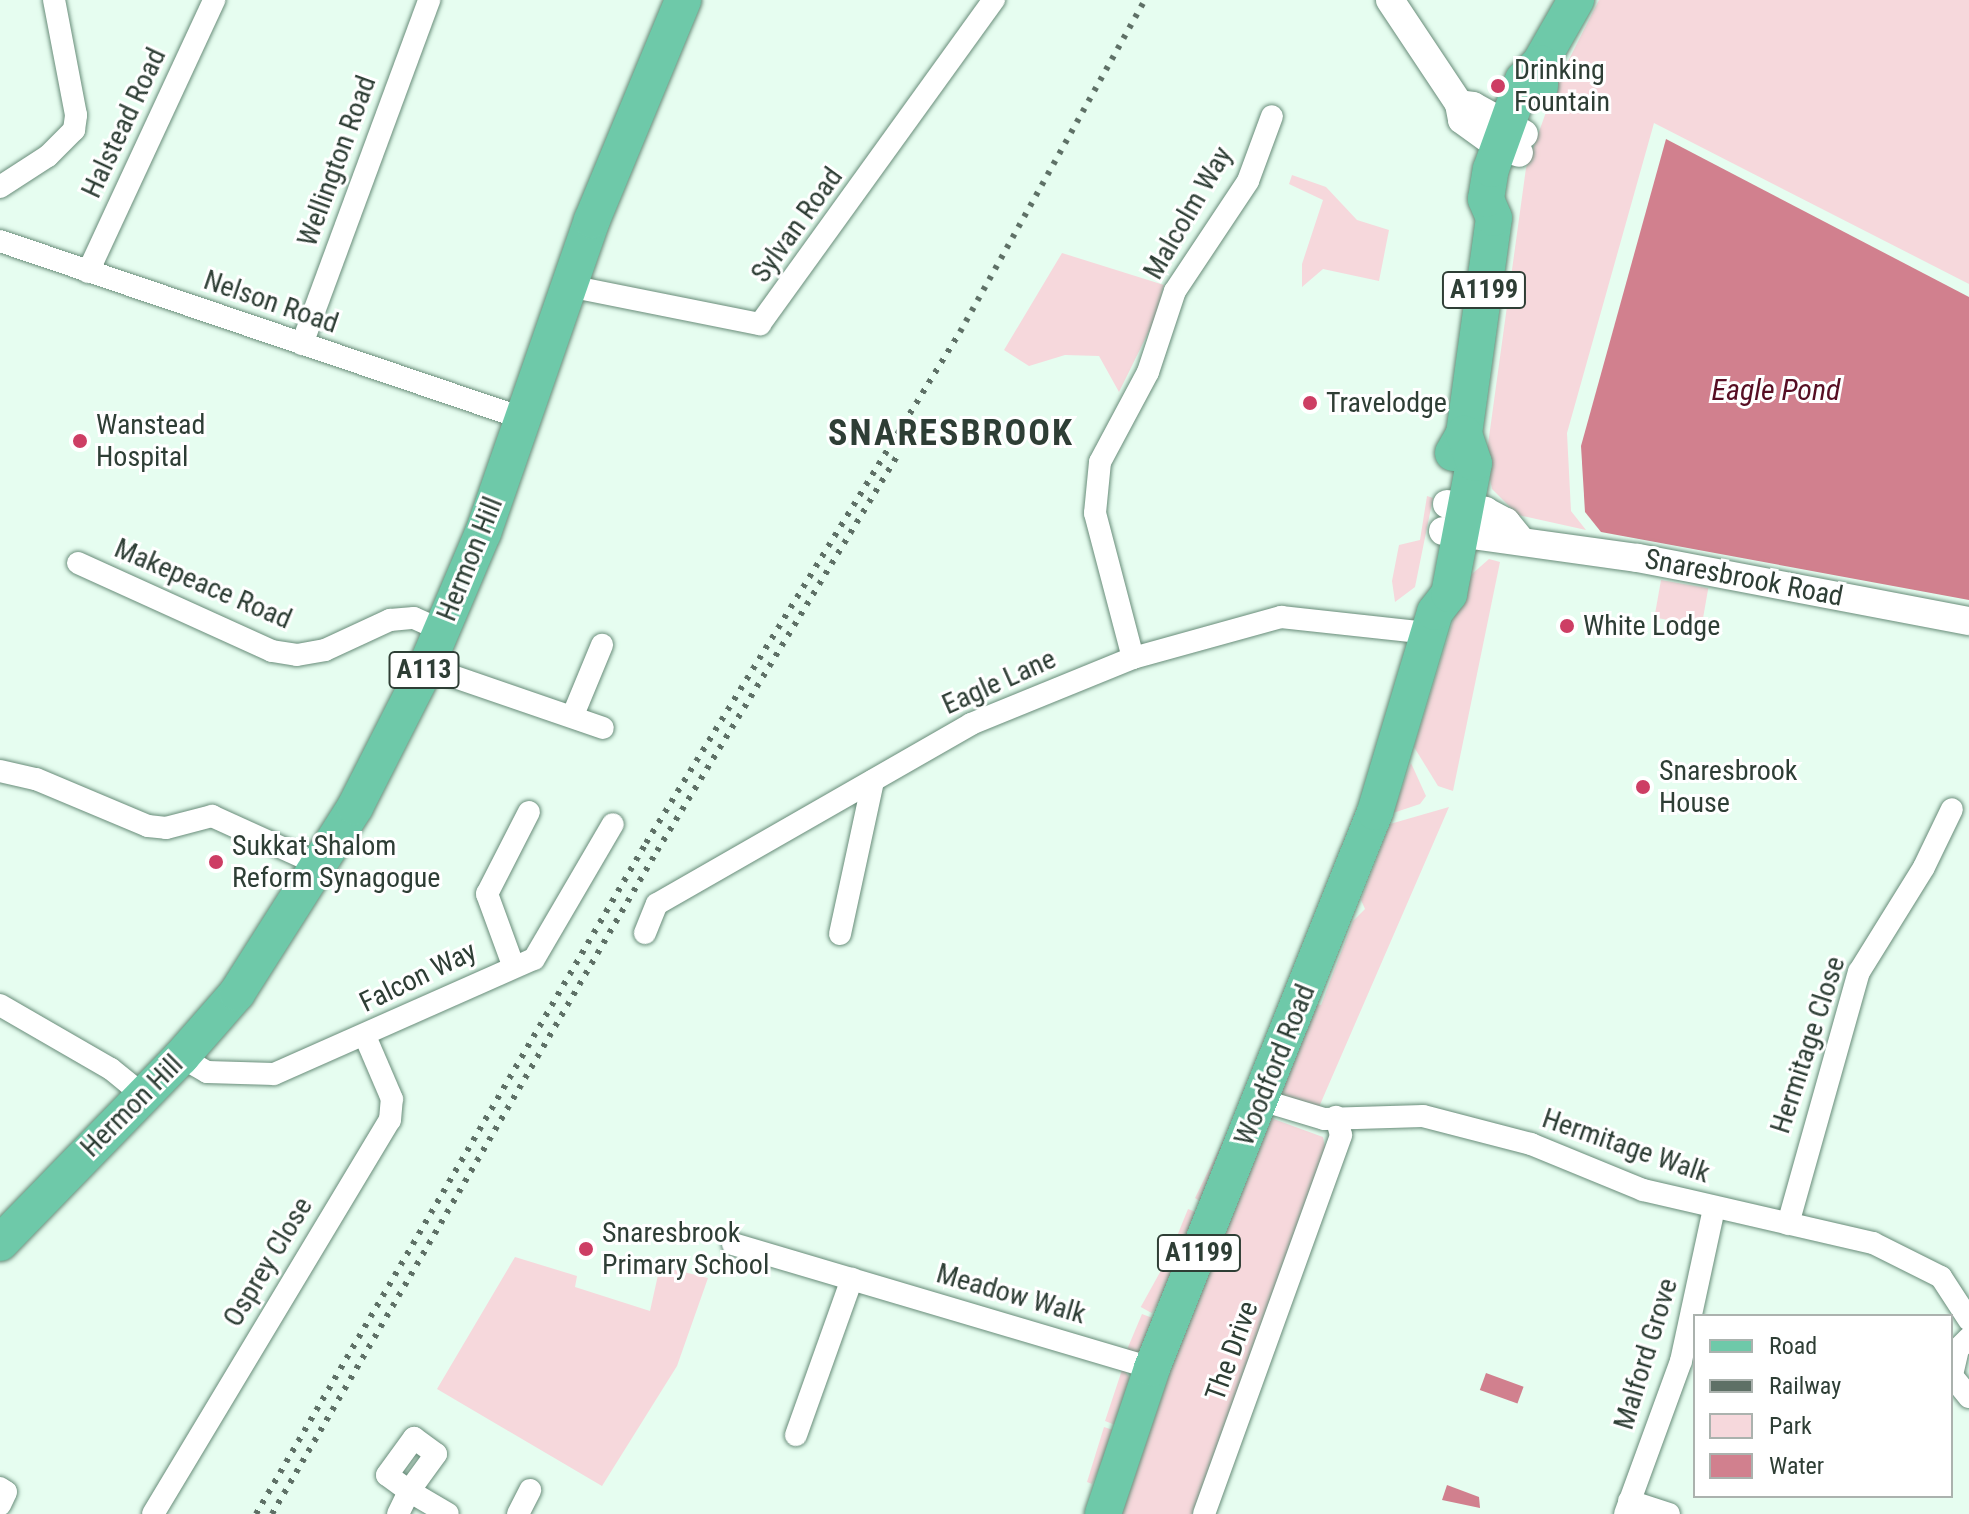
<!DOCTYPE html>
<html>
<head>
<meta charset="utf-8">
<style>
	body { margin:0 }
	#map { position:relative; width:1969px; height:1514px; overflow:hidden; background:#e6fdf0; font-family:"Roboto Condensed",sans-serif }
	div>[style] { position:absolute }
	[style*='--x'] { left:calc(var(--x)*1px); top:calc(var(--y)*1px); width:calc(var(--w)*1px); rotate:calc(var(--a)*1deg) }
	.green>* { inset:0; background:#f6d8dc; transform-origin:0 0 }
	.water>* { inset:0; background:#d1808e; transform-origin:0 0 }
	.roads { filter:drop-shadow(0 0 2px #688c79) drop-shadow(0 0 2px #688c79) }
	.minor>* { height:22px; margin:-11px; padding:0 11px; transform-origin:11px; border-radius:11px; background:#fff }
	.tertiary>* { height:28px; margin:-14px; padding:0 14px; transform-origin:14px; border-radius:14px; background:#fff }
	.primary>* { height:36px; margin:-18px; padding:0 18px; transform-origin:18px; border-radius:18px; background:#6ec9a9 }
	.rail>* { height:6px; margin-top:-3px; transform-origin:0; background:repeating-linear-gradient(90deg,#5e7066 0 4px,transparent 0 12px) }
	.dots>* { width:22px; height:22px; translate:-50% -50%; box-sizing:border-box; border:4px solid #fff; border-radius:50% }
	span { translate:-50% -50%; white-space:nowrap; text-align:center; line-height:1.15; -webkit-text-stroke:6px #fff; paint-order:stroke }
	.shield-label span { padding:2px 6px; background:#fff; border:2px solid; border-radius:6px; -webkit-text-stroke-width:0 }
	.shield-label { font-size:26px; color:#2e3e35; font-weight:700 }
	.poi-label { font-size:28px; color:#2e3e35 }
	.left { translate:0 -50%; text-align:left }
	.street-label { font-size:28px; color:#2e3e35 }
	.water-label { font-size:30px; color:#560e23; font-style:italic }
	.district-label { font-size:36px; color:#2e3e35; font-weight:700; letter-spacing:2px }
	.legend { position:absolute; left:1693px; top:1314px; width:260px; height:184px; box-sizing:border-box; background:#fff; border:2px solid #abb2ae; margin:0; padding:10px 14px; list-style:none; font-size:24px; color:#2e3e35 }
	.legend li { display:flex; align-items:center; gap:16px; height:40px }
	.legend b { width:40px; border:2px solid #abb2ae }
</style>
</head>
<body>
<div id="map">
	<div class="green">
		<i style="clip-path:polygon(1599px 0,1969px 0,1969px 284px,1654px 123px,1567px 433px,1571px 511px,1586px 530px,1518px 515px,1492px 489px,1486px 459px,1526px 168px,1555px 87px)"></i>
		<i style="clip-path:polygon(1292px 175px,1326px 187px,1357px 220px,1389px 230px,1379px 281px,1323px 269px,1302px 287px,1302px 264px,1323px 200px,1289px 184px)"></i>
		<i style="clip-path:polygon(1062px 253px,1164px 285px,1155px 319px,1119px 392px,1099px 356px,1065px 355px,1029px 366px,1004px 350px)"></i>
		<i style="clip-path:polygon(1427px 496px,1433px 498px,1415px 587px,1395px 602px,1392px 581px,1399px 545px,1420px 540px)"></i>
		<i style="clip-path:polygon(1489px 559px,1500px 562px,1453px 791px,1438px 786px,1414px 747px,1461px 595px,1472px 574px)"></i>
		<i style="left:1661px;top:580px;width:48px;height:38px;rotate:10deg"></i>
		<i style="clip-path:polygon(1411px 763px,1426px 796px,1420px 804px,1393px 813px)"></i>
		<i style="clip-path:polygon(1449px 807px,1319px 1107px,1281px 1097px,1280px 1088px,1315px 1004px,1321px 1005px,1353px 921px,1365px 909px,1361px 900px,1390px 824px)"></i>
		<i style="clip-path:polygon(1241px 1104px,1201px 1202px,1195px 1198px)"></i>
		<i style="clip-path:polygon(1271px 1118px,1323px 1137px,1325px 1147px,1192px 1514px,1118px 1514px,1141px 1439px)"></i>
		<i style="left:1188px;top:1209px;width:11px;height:38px;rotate:22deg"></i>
		<i style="clip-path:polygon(515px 1257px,577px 1276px,575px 1287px,650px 1311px,660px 1266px,708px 1278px,677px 1366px,602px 1486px,437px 1389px)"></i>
		<i style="left:1164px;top:1265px;width:13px;height:48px;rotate:29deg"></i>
		<i style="clip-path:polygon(1142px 1314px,1158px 1320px,1139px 1352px,1126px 1352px)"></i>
		<i style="clip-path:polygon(1123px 1367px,1130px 1379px,1118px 1426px,1105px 1421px)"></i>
		<i style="clip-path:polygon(1104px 1427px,1116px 1431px,1092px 1484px,1087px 1482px)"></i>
	</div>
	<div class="water">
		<i style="clip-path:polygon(1666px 139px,1969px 297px,1969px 600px,1601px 532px,1585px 512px,1581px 446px)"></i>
		<i style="left:1486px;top:1373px;width:40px;height:18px;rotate:20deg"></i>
		<i style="clip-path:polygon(1447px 1485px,1479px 1497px,1480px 1508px,1442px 1500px)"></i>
	</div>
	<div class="roads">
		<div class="minor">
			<i style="--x:0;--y:187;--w:57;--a:-32.9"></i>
			<i style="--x:48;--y:156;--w:37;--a:-45"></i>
			<i style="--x:74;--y:130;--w:15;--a:-82"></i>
			<i style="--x:76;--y:115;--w:117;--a:-100.8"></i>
			<i style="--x:0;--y:241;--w:551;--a:18.73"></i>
			<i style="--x:88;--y:272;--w:300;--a:-65.1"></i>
			<i style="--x:569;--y:286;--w:195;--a:11.3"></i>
			<i style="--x:760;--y:324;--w:400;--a:-54.2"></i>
			<i style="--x:302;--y:344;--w:367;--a:-69.7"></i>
			<i style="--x:78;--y:563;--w:213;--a:24.4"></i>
			<i style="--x:272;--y:651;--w:25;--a:9"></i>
			<i style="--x:297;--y:655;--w:28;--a:-10"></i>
			<i style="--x:325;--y:650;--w:72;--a:-24.8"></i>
			<i style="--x:390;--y:620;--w:24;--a:-5"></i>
			<i style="--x:414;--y:618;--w:30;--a:24"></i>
			<i style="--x:1133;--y:658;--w:150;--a:-104.7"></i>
			<i style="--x:1095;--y:513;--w:51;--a:-84.4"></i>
			<i style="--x:1100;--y:462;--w:102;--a:-61.9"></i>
			<i style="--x:1148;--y:372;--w:85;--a:-71.6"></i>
			<i style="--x:1175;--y:291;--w:132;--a:-56.4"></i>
			<i style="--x:1248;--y:181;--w:69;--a:-69.7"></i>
			<i style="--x:426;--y:667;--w:187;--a:19"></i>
			<i style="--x:573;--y:715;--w:76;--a:-67.5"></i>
			<i style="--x:0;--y:771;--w:37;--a:13"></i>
			<i style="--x:36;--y:779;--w:121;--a:22.8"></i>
			<i style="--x:148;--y:826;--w:18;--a:6"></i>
			<i style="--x:166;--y:828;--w:48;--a:-14.6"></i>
			<i style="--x:212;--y:816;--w:119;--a:24.4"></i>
			<i style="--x:645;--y:933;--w:31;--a:-68"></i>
			<i style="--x:657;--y:904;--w:362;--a:-29.8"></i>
			<i style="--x:971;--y:724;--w:175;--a:-22.2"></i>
			<i style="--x:1133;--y:658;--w:154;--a:-15.5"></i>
			<i style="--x:1281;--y:617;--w:149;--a:6.2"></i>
			<i style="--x:840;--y:934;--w:157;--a:-77.8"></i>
			<i style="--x:513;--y:965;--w:76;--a:-110.1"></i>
			<i style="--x:487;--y:894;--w:92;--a:-62.9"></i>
			<i style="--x:0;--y:1005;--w:128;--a:30"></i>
			<i style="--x:111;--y:1069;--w:41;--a:39.1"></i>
			<i style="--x:181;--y:1057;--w:30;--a:30"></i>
			<i style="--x:207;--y:1072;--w:67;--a:1.7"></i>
			<i style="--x:274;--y:1074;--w:284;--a:-23.9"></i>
			<i style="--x:534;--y:959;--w:156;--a:-59.7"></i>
			<i style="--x:1261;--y:1100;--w:66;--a:16.8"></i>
			<i style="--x:1324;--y:1119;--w:99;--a:-1.7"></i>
			<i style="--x:1423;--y:1116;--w:112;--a:14.5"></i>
			<i style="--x:1531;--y:1144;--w:121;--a:22.3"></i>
			<i style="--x:1643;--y:1190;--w:236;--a:13"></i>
			<i style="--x:1873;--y:1243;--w:76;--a:26.6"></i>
			<i style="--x:1941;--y:1277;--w:51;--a:56.9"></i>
			<i style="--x:1788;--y:1224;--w:262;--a:-74.3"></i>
			<i style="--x:1859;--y:972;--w:123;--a:-58.2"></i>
			<i style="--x:1924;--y:867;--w:64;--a:-64.2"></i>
			<i style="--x:733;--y:1244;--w:437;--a:16.5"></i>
			<i style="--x:1969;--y:1338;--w:16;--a:135"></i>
			<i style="--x:1958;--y:1349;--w:28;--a:103"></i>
			<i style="--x:1952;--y:1376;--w:27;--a:51"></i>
			<i style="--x:796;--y:1435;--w:166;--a:-70.3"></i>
			<i style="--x:414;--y:1438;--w:27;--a:36"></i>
			<i style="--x:436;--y:1454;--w:46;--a:126.1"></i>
			<i style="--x:409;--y:1491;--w:27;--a:-144"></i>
			<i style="--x:387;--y:1475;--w:46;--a:-53.9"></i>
			<i style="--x:0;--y:1488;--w:7;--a:34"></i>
			<i style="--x:6;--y:1492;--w:14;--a:115"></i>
			<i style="--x:1629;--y:1501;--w:42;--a:18"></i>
			<i style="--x:153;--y:1514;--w:460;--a:-59"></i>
			<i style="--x:390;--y:1120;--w:21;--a:-85"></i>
			<i style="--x:392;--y:1099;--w:69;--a:-113.2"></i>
			<i style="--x:398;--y:1514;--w:25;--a:-64"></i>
			<i style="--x:409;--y:1491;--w:45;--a:30.5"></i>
			<i style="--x:518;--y:1514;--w:27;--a:-63"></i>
			<i style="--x:1204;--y:1514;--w:403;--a:-70.1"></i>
			<i style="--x:1341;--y:1135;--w:19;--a:-106"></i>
			<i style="--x:1625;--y:1514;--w:163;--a:-69.9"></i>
			<i style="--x:1681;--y:1361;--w:156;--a:-77.8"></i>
		</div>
		<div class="tertiary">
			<i style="--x:1390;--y:0;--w:125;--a:56.4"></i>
			<i style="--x:1459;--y:104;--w:16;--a:79"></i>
			<i style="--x:1462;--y:120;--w:44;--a:35.8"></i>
			<i style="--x:1498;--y:146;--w:22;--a:18"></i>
			<i style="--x:1459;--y:104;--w:14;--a:8"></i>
			<i style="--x:1473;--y:106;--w:58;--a:28.8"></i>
			<i style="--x:1447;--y:504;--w:39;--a:10"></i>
			<i style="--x:1485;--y:511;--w:24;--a:28"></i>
			<i style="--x:1506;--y:522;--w:21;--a:51"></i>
			<i style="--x:1443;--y:531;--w:197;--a:7.9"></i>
			<i style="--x:1638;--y:558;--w:337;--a:10.8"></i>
		</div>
		<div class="primary">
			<i style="--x:1540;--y:86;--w:23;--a:-90"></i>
			<i style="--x:1540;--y:63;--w:73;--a:-60.3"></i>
			<i style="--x:1453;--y:453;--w:22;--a:-60"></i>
			<i style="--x:1464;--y:434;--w:218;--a:-82.1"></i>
			<i style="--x:1494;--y:218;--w:21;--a:-113"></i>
			<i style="--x:1486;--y:199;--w:30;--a:-81"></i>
			<i style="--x:1491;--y:169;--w:95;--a:-70.2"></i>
			<i style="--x:1523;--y:80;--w:24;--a:-45"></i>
			<i style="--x:0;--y:1243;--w:260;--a:-45.8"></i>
			<i style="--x:181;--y:1057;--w:85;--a:-48.8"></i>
			<i style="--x:237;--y:993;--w:220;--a:-57.6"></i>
			<i style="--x:355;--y:807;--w:157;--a:-63.1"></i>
			<i style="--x:426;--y:667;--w:146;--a:-67"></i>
			<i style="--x:483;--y:533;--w:331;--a:-70.8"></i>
			<i style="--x:592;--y:220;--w:238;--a:-67.5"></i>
			<i style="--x:1103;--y:1514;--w:154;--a:-71.4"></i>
			<i style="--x:1152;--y:1368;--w:599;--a:-68.15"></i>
			<i style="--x:1375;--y:812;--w:209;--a:-73.3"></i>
			<i style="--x:1435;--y:612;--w:23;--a:-52"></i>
			<i style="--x:1449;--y:594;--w:133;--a:-79.2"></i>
			<i style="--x:1474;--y:463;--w:31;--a:-109"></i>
		</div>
	</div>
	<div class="rail">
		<i style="--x:256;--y:1514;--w:776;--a:-59.83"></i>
		<i style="--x:646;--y:843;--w:600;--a:-58.43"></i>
		<i style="--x:960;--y:332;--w:380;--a:-60.9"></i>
		<i style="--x:272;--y:1514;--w:767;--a:-59.86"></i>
		<i style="--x:657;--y:851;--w:464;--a:-58.7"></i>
	</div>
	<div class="dots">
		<i style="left:1498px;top:86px;background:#cd3e64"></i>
		<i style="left:1310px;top:403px;background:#cd3e64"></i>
		<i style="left:80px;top:441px;background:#cd3e64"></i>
		<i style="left:1567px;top:626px;background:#cd3e64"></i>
		<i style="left:1643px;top:787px;background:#cd3e64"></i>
		<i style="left:216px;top:862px;background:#cd3e64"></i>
		<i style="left:586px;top:1249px;background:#cd3e64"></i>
	</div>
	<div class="shield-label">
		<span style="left:1484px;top:290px">A1199</span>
		<span style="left:424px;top:670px">A113</span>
		<span style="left:1199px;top:1253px">A1199</span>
	</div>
	<div class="poi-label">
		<span class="left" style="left:1514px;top:86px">Drinking<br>Fountain</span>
		<span class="left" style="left:1326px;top:403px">Travelodge</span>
		<span class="left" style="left:96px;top:441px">Wanstead<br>Hospital</span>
		<span class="left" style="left:1583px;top:626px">White Lodge</span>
		<span class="left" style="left:1659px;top:787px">Snaresbrook<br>House</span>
		<span class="left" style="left:232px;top:862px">Sukkat Shalom<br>Reform Synagogue</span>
		<span class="left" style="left:602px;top:1249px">Snaresbrook<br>Primary School</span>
	</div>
	<div class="street-label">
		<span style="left:124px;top:123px;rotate:-65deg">Halstead Road</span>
		<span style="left:337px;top:161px;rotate:-70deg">Wellington Road</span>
		<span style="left:1188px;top:213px;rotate:-60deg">Malcolm Way</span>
		<span style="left:797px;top:225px;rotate:-54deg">Sylvan Road</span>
		<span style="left:271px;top:302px;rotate:19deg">Nelson Road</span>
		<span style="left:470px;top:559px;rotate:-68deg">Hermon Hill</span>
		<span style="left:1744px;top:578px;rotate:11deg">Snaresbrook Road</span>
		<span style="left:203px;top:584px;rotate:23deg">Makepeace Road</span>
		<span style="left:999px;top:682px;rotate:-24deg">Eagle Lane</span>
		<span style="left:418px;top:977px;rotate:-26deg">Falcon Way</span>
		<span style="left:1808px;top:1045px;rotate:-72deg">Hermitage Close</span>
		<span style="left:1275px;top:1065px;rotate:-68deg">Woodford Road</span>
		<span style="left:132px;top:1106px;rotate:-45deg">Hermon Hill</span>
		<span style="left:1626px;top:1146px;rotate:19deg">Hermitage Walk</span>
		<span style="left:268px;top:1262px;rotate:-59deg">Osprey Close</span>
		<span style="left:1011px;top:1294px;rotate:16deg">Meadow Walk</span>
		<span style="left:1232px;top:1351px;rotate:-70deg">The Drive</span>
		<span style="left:1646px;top:1354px;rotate:-73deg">Malford Grove</span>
	</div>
	<div class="water-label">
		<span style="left:1776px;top:390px">Eagle Pond</span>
	</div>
	<div class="district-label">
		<span style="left:951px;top:434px">SNARESBROOK</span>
	</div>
	<ul class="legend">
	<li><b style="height:10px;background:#6ec9a9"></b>Road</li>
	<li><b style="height:10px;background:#5e7066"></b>Railway</li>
	<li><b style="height:22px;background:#f6d8dc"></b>Park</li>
	<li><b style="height:22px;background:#d1808e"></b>Water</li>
	</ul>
</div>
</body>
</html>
